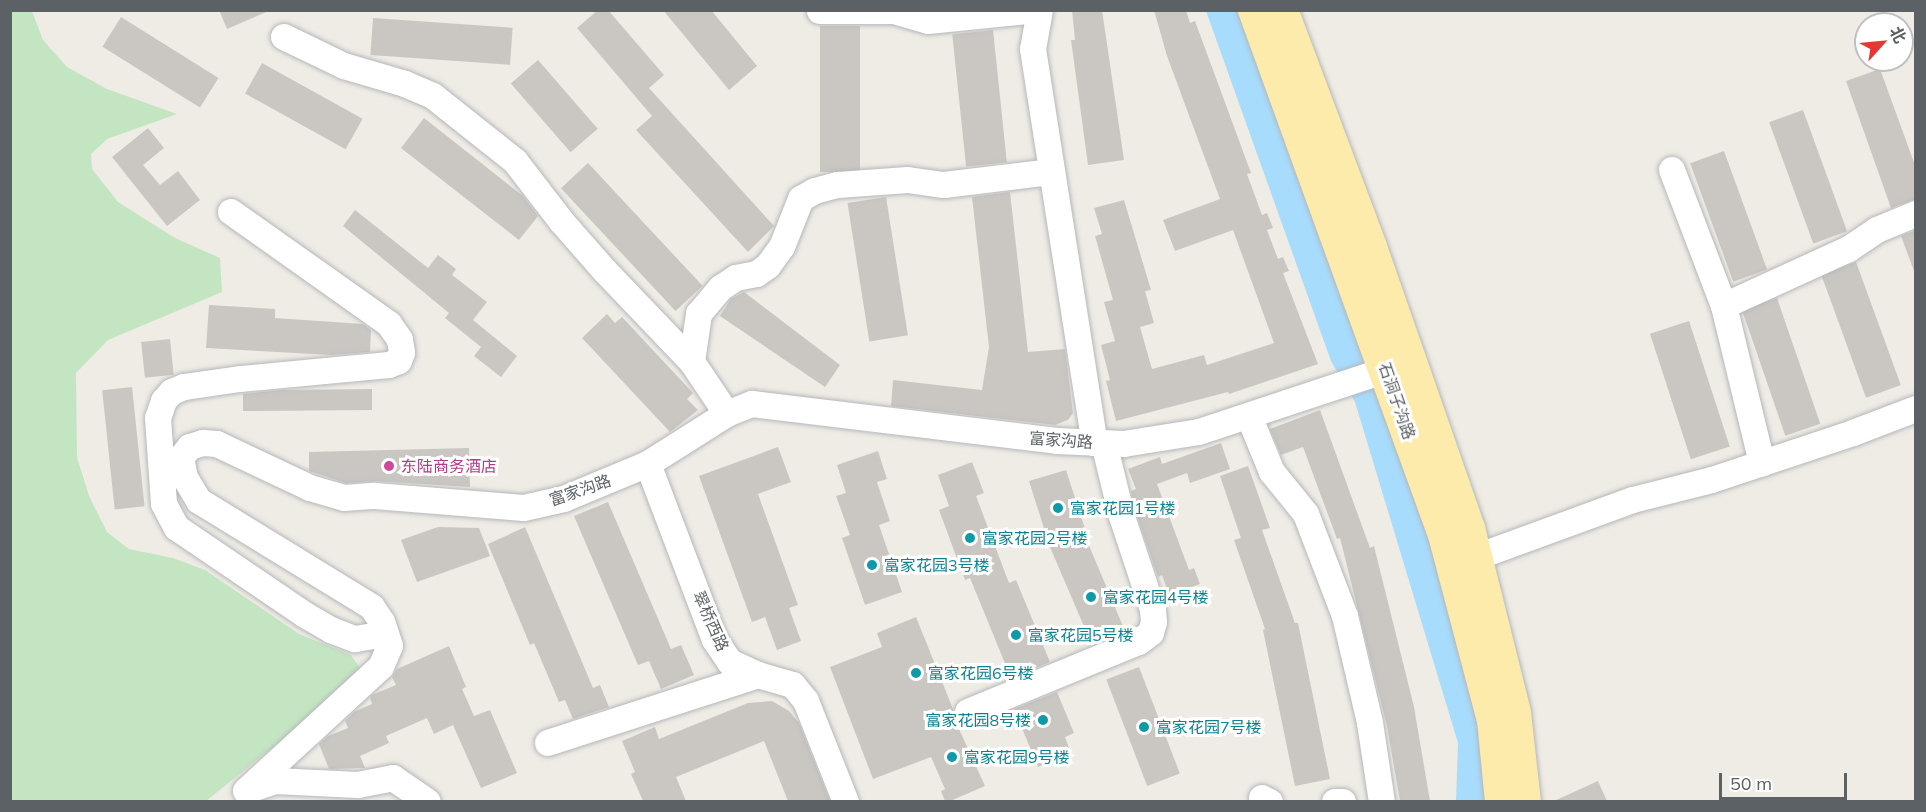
<!DOCTYPE html>
<html>
<head>
<meta charset="utf-8">
<style>
	body { margin:0 }
	#map { position:relative; width:1926px; height:812px; overflow:hidden; background:#efece5; font-family:Mulish,"Noto Sans SC",sans-serif }
	div>[style] { position:absolute }
	[style*='--x'] { left:calc(var(--x)*1px); top:calc(var(--y)*1px); width:calc(var(--w)*1px); rotate:calc(var(--a)*1deg) }
	.green>* { inset:0; background:#c4e5c2 }
	.water>* { inset:0; background:#a7dcfd }
	.building>* { inset:0; background:#cac7c2; transform-origin:0 0 }
	.roads { filter:drop-shadow(0 0 2px #b5b7bb) drop-shadow(0 0 2px #b5b7bb) }
	.minor>* { height:26px; margin:-13px; padding:0 13px; transform-origin:13px; border-radius:13px; background:#fff }
	.major>* { height:32px; margin:-16px; padding:0 16px; transform-origin:16px; border-radius:16px; background:#fdebab }
	.dots>* { width:16px; height:16px; translate:-50% -50%; box-sizing:border-box; border:3px solid #fff; border-radius:50% }
	span { translate:-50% -50%; white-space:nowrap; text-align:center; line-height:1.15; -webkit-text-stroke:6px #fff; paint-order:stroke }
	.street-label { font-size:16px; color:#5c6165 }
	.hotel-label { font-size:16px; color:#b23c85 }
	.left { translate:0 -50%; text-align:left }
	.culture-label { font-size:16px; color:#0d838f }
	.right { translate:-100% -50%; text-align:right }
	.frame { position:absolute; inset:0; border:12px solid #5c6165; pointer-events:none }
	.north { position:absolute; left:1854px; top:12px; width:60px; height:60px; box-sizing:border-box; background:#fff; border:2px solid #bec0c1; border-radius:50%; rotate:63deg; font-size:16px; font-weight:700; line-height:24px; text-align:center; color:#5c6165 }
	.north::after { content:''; display:block; margin:auto; width:21px; height:27px; background:#e53835; clip-path:polygon(50% 0,100% 100%,50% 72%,0 100%) }
	.scale { position:absolute; left:1719px; top:773px; width:128px; height:27px; box-sizing:border-box; border:3px solid #5c6165; border-top:0; padding-left:8px; font-size:18px; line-height:21px; white-space:nowrap; color:#5c6165; -webkit-text-stroke:4px #fff; paint-order:stroke }
</style>
</head>
<body>
<div id="map">
	<div class="green">
		<i style="clip-path:polygon(10px 11px,32px 11px,43px 40px,67px 67px,107px 89px,177px 114px,107px 139px,91px 154px,92px 169px,118px 202px,175px 238px,220px 258px,222px 292px,108px 340px,76px 373px,77px 457px,89px 496px,107px 532px,129px 549px,173px 558px,205px 570px,299px 634px,351px 655px,360px 668px,340px 693px,206px 801px,11px 801px)"></i>
	</div>
	<div class="water">
		<i style="clip-path:polygon(1206px 11px,1249px 11px,1387px 395px,1484px 720px,1490px 801px,1456px 801px,1458px 743px,1355px 402px,1331px 361px)"></i>
	</div>
	<div class="building">
		<i style="clip-path:polygon(219px 10px,271px 10px,227px 29px)"></i>
		<i style="clip-path:polygon(598px 10px,608px 10px,664px 75px,649px 88px,774px 226px,748px 252px,636px 130px,652px 116px,577px 28px)"></i>
		<i style="clip-path:polygon(663px 10px,711px 10px,757px 66px,729px 90px)"></i>
		<i style="clip-path:polygon(1072px 10px,1102px 10px,1124px 160px,1088px 165px,1071px 40px,1075px 40px)"></i>
		<i style="clip-path:polygon(1154px 10px,1186px 10px,1190px 23px,1195px 21px,1251px 173px,1247px 174px,1262px 215px,1267px 213px,1273px 228px,1267px 230px,1278px 259px,1283px 257px,1289px 271px,1283px 273px,1318px 364px,1229px 394px,1228px 392px,1116px 421px,1106px 381px,1110px 380px,1101px 345px,1115px 341px,1104px 302px,1113px 300px,1095px 236px,1102px 234px,1094px 208px,1124px 200px,1151px 290px,1145px 291px,1154px 323px,1140px 327px,1152px 369px,1204px 355px,1207px 365px,1274px 343px,1233px 230px,1175px 251px,1163px 220px,1220px 199px,1167px 56px)"></i>
		<i style="left:121px;top:17px;width:115px;height:35px;rotate:32deg"></i>
		<i style="left:373px;top:18px;width:140px;height:37px;rotate:4deg"></i>
		<i style="left:820px;top:26px;width:40px;height:146px"></i>
		<i style="left:993px;top:30px;width:133px;height:41px;rotate:84deg"></i>
		<i style="left:538px;top:60px;width:91px;height:36px;rotate:49deg"></i>
		<i style="left:262px;top:63px;width:115px;height:35px;rotate:29deg"></i>
		<i style="clip-path:polygon(1880px 69px,1916px 168px,1916px 199px,1891px 208px,1846px 81px)"></i>
		<i style="left:1803px;top:110px;width:129px;height:36px;rotate:70deg"></i>
		<i style="clip-path:polygon(424px 118px,523px 196px,538px 216px,519px 240px,401px 148px)"></i>
		<i style="clip-path:polygon(148px 128px,164px 148px,143px 165px,160px 185px,178px 171px,200px 200px,167px 226px,112px 157px)"></i>
		<i style="left:1724px;top:151px;width:126px;height:36px;rotate:70deg"></i>
		<i style="left:588px;top:163px;width:168px;height:37px;rotate:47deg"></i>
		<i style="clip-path:polygon(1010px 192px,1028px 352px,1065px 349px,1073px 413px,1068px 420px,1055px 425px,891px 406px,893px 380px,982px 390px,989px 347px,972px 197px)"></i>
		<i style="left:886px;top:197px;width:140px;height:39px;rotate:81deg"></i>
		<i style="clip-path:polygon(355px 210px,428px 268px,438px 255px,456px 269px,452px 275px,487px 302px,473px 320px,517px 356px,501px 377px,474px 356px,481px 347px,445px 318px,449px 313px,343px 226px)"></i>
		<i style="clip-path:polygon(1916px 230px,1916px 271px,1914px 271px,1901px 236px)"></i>
		<i style="left:1856px;top:262px;width:131px;height:37px;rotate:70deg"></i>
		<i style="clip-path:polygon(744px 292px,840px 365px,825px 387px,720px 316px,731px 299px)"></i>
		<i style="left:1777px;top:298px;width:133px;height:37px;rotate:71deg"></i>
		<i style="clip-path:polygon(209px 305px,275px 309px,275px 318px,363px 324px,371px 330px,370px 352px,331px 355px,206px 348px)"></i>
		<i style="clip-path:polygon(607px 314px,615px 323px,622px 317px,693px 393px,687px 399px,698px 410px,670px 432px,582px 338px)"></i>
		<i style="left:1689px;top:321px;width:132px;height:41px;rotate:72deg"></i>
		<i style="left:170px;top:339px;width:36px;height:29px;rotate:84deg"></i>
		<i style="left:132px;top:387px;width:120px;height:30px;rotate:84deg"></i>
		<i style="clip-path:polygon(372px 389px,372px 410px,243px 411px,243px 394px,282px 390px)"></i>
		<i style="clip-path:polygon(1320px 410px,1370px 548px,1374px 546px,1414px 707px,1430px 801px,1400px 801px,1387px 726px,1340px 538px,1337px 539px,1303px 447px,1281px 455px,1270px 429px)"></i>
		<i style="clip-path:polygon(1221px 443px,1230px 469px,1190px 483px,1187px 473px,1157px 484px,1189px 570px,1194px 568px,1200px 584px,1169px 595px,1162px 575px,1158px 577px,1136px 513px,1131px 491px,1136px 489px,1128px 469px,1160px 457px,1162px 464px)"></i>
		<i style="clip-path:polygon(778px 447px,791px 482px,758px 494px,798px 605px,789px 608px,801px 641px,777px 650px,765px 617px,752px 622px,699px 476px)"></i>
		<i style="clip-path:polygon(469px 448px,470px 487px,376px 481px,346px 483px,309px 471px,309px 452px)"></i>
		<i style="clip-path:polygon(878px 451px,887px 479px,877px 482px,890px 521px,879px 525px,902px 592px,865px 605px,842px 538px,850px 535px,836px 496px,846px 493px,837px 465px)"></i>
		<i style="clip-path:polygon(972px 462px,984px 493px,976px 496px,1009px 583px,1016px 580px,1050px 662px,1011px 678px,970px 578px,965px 580px,939px 510px,949px 506px,938px 475px)"></i>
		<i style="clip-path:polygon(1248px 466px,1270px 528px,1262px 530px,1295px 623px,1298px 623px,1330px 779px,1295px 786px,1263px 630px,1265px 629px,1234px 540px,1241px 538px,1220px 476px)"></i>
		<i style="clip-path:polygon(1066px 470px,1087px 535px,1085px 536px,1125px 631px,1092px 645px,1050px 547px,1029px 481px)"></i>
		<i style="clip-path:polygon(608px 502px,671px 649px,681px 645px,694px 675px,661px 689px,649px 661px,638px 665px,574px 516px)"></i>
		<i style="clip-path:polygon(438px 527px,479px 528px,490px 556px,417px 582px,401px 540px)"></i>
		<i style="clip-path:polygon(525px 527px,593px 688px,600px 685px,609px 707px,573px 719px,565px 700px,559px 702px,534px 643px,530px 645px,488px 544px)"></i>
		<i style="clip-path:polygon(916px 617px,953px 709px,954px 718px,985px 786px,950px 801px,945px 801px,941px 791px,945px 789px,931px 757px,873px 779px,830px 667px,882px 647px,877px 633px)"></i>
		<i style="clip-path:polygon(449px 646px,466px 687px,462px 689px,474px 716px,490px 710px,517px 773px,481px 788px,453px 725px,434px 734px,427px 718px,386px 736px,389px 743px,360px 756px,365px 768px,329px 769px,319px 744px,328px 736px,348px 728px,345px 721px,354px 712px,372px 704px,370px 698px,372px 695px,396px 685px,392px 677px,397px 669px)"></i>
		<i style="left:1139px;top:667px;width:114px;height:35px;rotate:69deg"></i>
		<i style="clip-path:polygon(1057px 692px,1074px 733px,1065px 737px,1071px 753px,1038px 767px,1014px 709px)"></i>
		<i style="clip-path:polygon(772px 701px,789px 711px,799px 723px,830px 801px,788px 801px,764px 741px,676px 777px,686px 801px,643px 801px,631px 774px,635px 772px,622px 741px,655px 727px,659px 739px,748px 703px)"></i>
		<i style="clip-path:polygon(1598px 781px,1607px 801px,1554px 801px)"></i>
	</div>
	<div class="roads">
		<div class="minor">
			<i style="--x:1040;--y:10;--w:40;--a:100"></i>
			<i style="--x:1033;--y:49;--w:399;--a:81.1"></i>
			<i style="--x:820;--y:11;--w:74;--a:0"></i>
			<i style="--x:894;--y:11;--w:35;--a:16"></i>
			<i style="--x:928;--y:21;--w:112;--a:-5.7"></i>
			<i style="--x:284;--y:37;--w:67;--a:25.8"></i>
			<i style="--x:344;--y:66;--w:64;--a:16.4"></i>
			<i style="--x:405;--y:84;--w:30;--a:23"></i>
			<i style="--x:433;--y:96;--w:105;--a:38.4"></i>
			<i style="--x:515;--y:161;--w:77;--a:52.4"></i>
			<i style="--x:562;--y:222;--w:65;--a:48.7"></i>
			<i style="--x:605;--y:271;--w:126;--a:46.3"></i>
			<i style="--x:692;--y:362;--w:63;--a:56.1"></i>
			<i style="--x:1672;--y:170;--w:146;--a:69.1"></i>
			<i style="--x:1724;--y:306;--w:162;--a:76.4"></i>
			<i style="--x:231;--y:212;--w:194;--a:35.3"></i>
			<i style="--x:389;--y:324;--w:19;--a:55"></i>
			<i style="--x:400;--y:340;--w:13;--a:81"></i>
			<i style="--x:402;--y:353;--w:9;--a:111"></i>
			<i style="--x:399;--y:361;--w:11;--a:158"></i>
			<i style="--x:389;--y:365;--w:150;--a:174.6"></i>
			<i style="--x:240;--y:379;--w:57;--a:171.9"></i>
			<i style="--x:184;--y:387;--w:13;--a:157"></i>
			<i style="--x:172;--y:392;--w:12;--a:132"></i>
			<i style="--x:164;--y:401;--w:18;--a:109"></i>
			<i style="--x:158;--y:418;--w:86;--a:86"></i>
			<i style="--x:164;--y:504;--w:27;--a:62"></i>
			<i style="--x:177;--y:528;--w:155;--a:34.2"></i>
			<i style="--x:305;--y:615;--w:30;--a:30"></i>
			<i style="--x:331;--y:630;--w:26;--a:21"></i>
			<i style="--x:355;--y:639;--w:31;--a:-9"></i>
			<i style="--x:1724;--y:306;--w:137;--a:-24.5"></i>
			<i style="--x:1849;--y:249;--w:34;--a:-34"></i>
			<i style="--x:1877;--y:230;--w:42;--a:-22.3"></i>
			<i style="--x:692;--y:362;--w:49;--a:-81.7"></i>
			<i style="--x:699;--y:314;--w:34;--a:-50"></i>
			<i style="--x:721;--y:288;--w:18;--a:-34"></i>
			<i style="--x:736;--y:278;--w:21;--a:-11"></i>
			<i style="--x:757;--y:274;--w:14;--a:-36"></i>
			<i style="--x:768;--y:266;--w:24;--a:-54"></i>
			<i style="--x:782;--y:247;--w:52;--a:-68.4"></i>
			<i style="--x:801;--y:199;--w:16;--a:-30"></i>
			<i style="--x:815;--y:191;--w:24;--a:-15"></i>
			<i style="--x:838;--y:185;--w:70;--a:-4.1"></i>
			<i style="--x:908;--y:180;--w:36;--a:8"></i>
			<i style="--x:944;--y:185;--w:109;--a:-6.9"></i>
			<i style="--x:1249;--y:416;--w:61;--a:67.7"></i>
			<i style="--x:1272;--y:472;--w:54;--a:51"></i>
			<i style="--x:1306;--y:514;--w:109;--a:69.1"></i>
			<i style="--x:1345;--y:616;--w:110;--a:76.8"></i>
			<i style="--x:1370;--y:723;--w:80;--a:81.4"></i>
			<i style="--x:648;--y:464;--w:188;--a:69.2"></i>
			<i style="--x:715;--y:640;--w:27;--a:56"></i>
			<i style="--x:730;--y:662;--w:31;--a:25"></i>
			<i style="--x:758;--y:675;--w:36;--a:16"></i>
			<i style="--x:793;--y:685;--w:21;--a:51"></i>
			<i style="--x:806;--y:701;--w:109;--a:68.4"></i>
			<i style="--x:1477;--y:557;--w:166;--a:-20.1"></i>
			<i style="--x:1633;--y:500;--w:81;--a:-14.2"></i>
			<i style="--x:1712;--y:480;--w:149;--a:-18.4"></i>
			<i style="--x:1853;--y:433;--w:67;--a:-20.9"></i>
			<i style="--x:968;--y:712;--w:185;--a:-22.3"></i>
			<i style="--x:1139;--y:642;--w:15;--a:-37"></i>
			<i style="--x:1151;--y:633;--w:11;--a:-75"></i>
			<i style="--x:1154;--y:622;--w:12;--a:-95"></i>
			<i style="--x:1153;--y:610;--w:98;--a:-108.4"></i>
			<i style="--x:1122;--y:517;--w:76;--a:-103.7"></i>
			<i style="--x:548;--y:743;--w:221;--a:-17.9"></i>
			<i style="--x:249;--y:790;--w:28;--a:-19"></i>
			<i style="--x:275;--y:781;--w:83;--a:2.8"></i>
			<i style="--x:358;--y:785;--w:36;--a:-11"></i>
			<i style="--x:393;--y:778;--w:42;--a:34.4"></i>
			<i style="--x:246;--y:791;--w:183;--a:-42.6"></i>
			<i style="--x:381;--y:667;--w:23;--a:-67"></i>
			<i style="--x:390;--y:646;--w:25;--a:-108"></i>
			<i style="--x:382;--y:622;--w:18;--a:-124"></i>
			<i style="--x:372;--y:607;--w:203;--a:-148.5"></i>
			<i style="--x:199;--y:501;--w:27;--a:-121"></i>
			<i style="--x:185;--y:478;--w:20;--a:-101"></i>
			<i style="--x:181;--y:458;--w:14;--a:-51"></i>
			<i style="--x:190;--y:447;--w:14;--a:-17"></i>
			<i style="--x:203;--y:443;--w:14;--a:4"></i>
			<i style="--x:217;--y:444;--w:103;--a:25.3"></i>
			<i style="--x:310;--y:488;--w:35;--a:16"></i>
			<i style="--x:344;--y:498;--w:31;--a:-4"></i>
			<i style="--x:375;--y:496;--w:149;--a:4.6"></i>
			<i style="--x:524;--y:508;--w:41;--a:-12.7"></i>
			<i style="--x:564;--y:499;--w:91;--a:-22.6"></i>
			<i style="--x:648;--y:464;--w:93;--a:-32.3"></i>
			<i style="--x:727;--y:414;--w:27;--a:-22"></i>
			<i style="--x:752;--y:404;--w:307;--a:6.9"></i>
			<i style="--x:1057;--y:441;--w:67;--a:2.6"></i>
			<i style="--x:1124;--y:444;--w:76;--a:-9.1"></i>
			<i style="--x:1199;--y:432;--w:197;--a:-18.3"></i>
			<i style="--x:1262;--y:798;--w:9;--a:27"></i>
			<i style="--x:1335;--y:802;--w:8;--a:0"></i>
		</div>
		<div class="major">
			<i style="--x:1254;--y:10;--w:558;--a:70.1"></i>
			<i style="--x:1444;--y:535;--w:191;--a:75.2"></i>
			<i style="--x:1493;--y:720;--w:82;--a:84.4"></i>
			<i style="--x:1282;--y:10;--w:253;--a:69.4"></i>
			<i style="--x:1371;--y:247;--w:298;--a:70.8"></i>
			<i style="--x:1469;--y:528;--w:191;--a:76"></i>
			<i style="--x:1515;--y:713;--w:90;--a:83.6"></i>
		</div>
	</div>
	<div class="dots">
		<i style="left:389px;top:466px;background:#d1479c"></i>
		<i style="left:1058px;top:508px;background:#0f9aa8"></i>
		<i style="left:970px;top:538px;background:#0f9aa8"></i>
		<i style="left:872px;top:565px;background:#0f9aa8"></i>
		<i style="left:1091px;top:597px;background:#0f9aa8"></i>
		<i style="left:1016px;top:635px;background:#0f9aa8"></i>
		<i style="left:916px;top:673px;background:#0f9aa8"></i>
		<i style="left:1043px;top:720px;background:#0f9aa8"></i>
		<i style="left:1144px;top:727px;background:#0f9aa8"></i>
		<i style="left:952px;top:757px;background:#0f9aa8"></i>
	</div>
	<div class="street-label">
		<span style="left:1397px;top:401px;rotate:71deg">石洞子沟路</span>
		<span style="left:1061px;top:440px;rotate:4deg">富家沟路</span>
		<span style="left:580px;top:490px;rotate:-19deg">富家沟路</span>
		<span style="left:711px;top:621px;rotate:66deg">翠桥西路</span>
	</div>
	<div class="hotel-label">
		<span class="left" style="left:401px;top:466px">东陆商务酒店</span>
	</div>
	<div class="culture-label">
		<span class="left" style="left:1070px;top:508px">富家花园1号楼</span>
		<span class="left" style="left:982px;top:538px">富家花园2号楼</span>
		<span class="left" style="left:884px;top:565px">富家花园3号楼</span>
		<span class="left" style="left:1103px;top:597px">富家花园4号楼</span>
		<span class="left" style="left:1028px;top:635px">富家花园5号楼</span>
		<span class="left" style="left:928px;top:673px">富家花园6号楼</span>
		<span class="right" style="left:1031px;top:720px">富家花园8号楼</span>
		<span class="left" style="left:1156px;top:727px">富家花园7号楼</span>
		<span class="left" style="left:964px;top:757px">富家花园9号楼</span>
	</div>
	<div class="frame"></div>
	<div class="north">北</div>
	<div class="scale">50 m</div>
</div>
</body>
</html>
